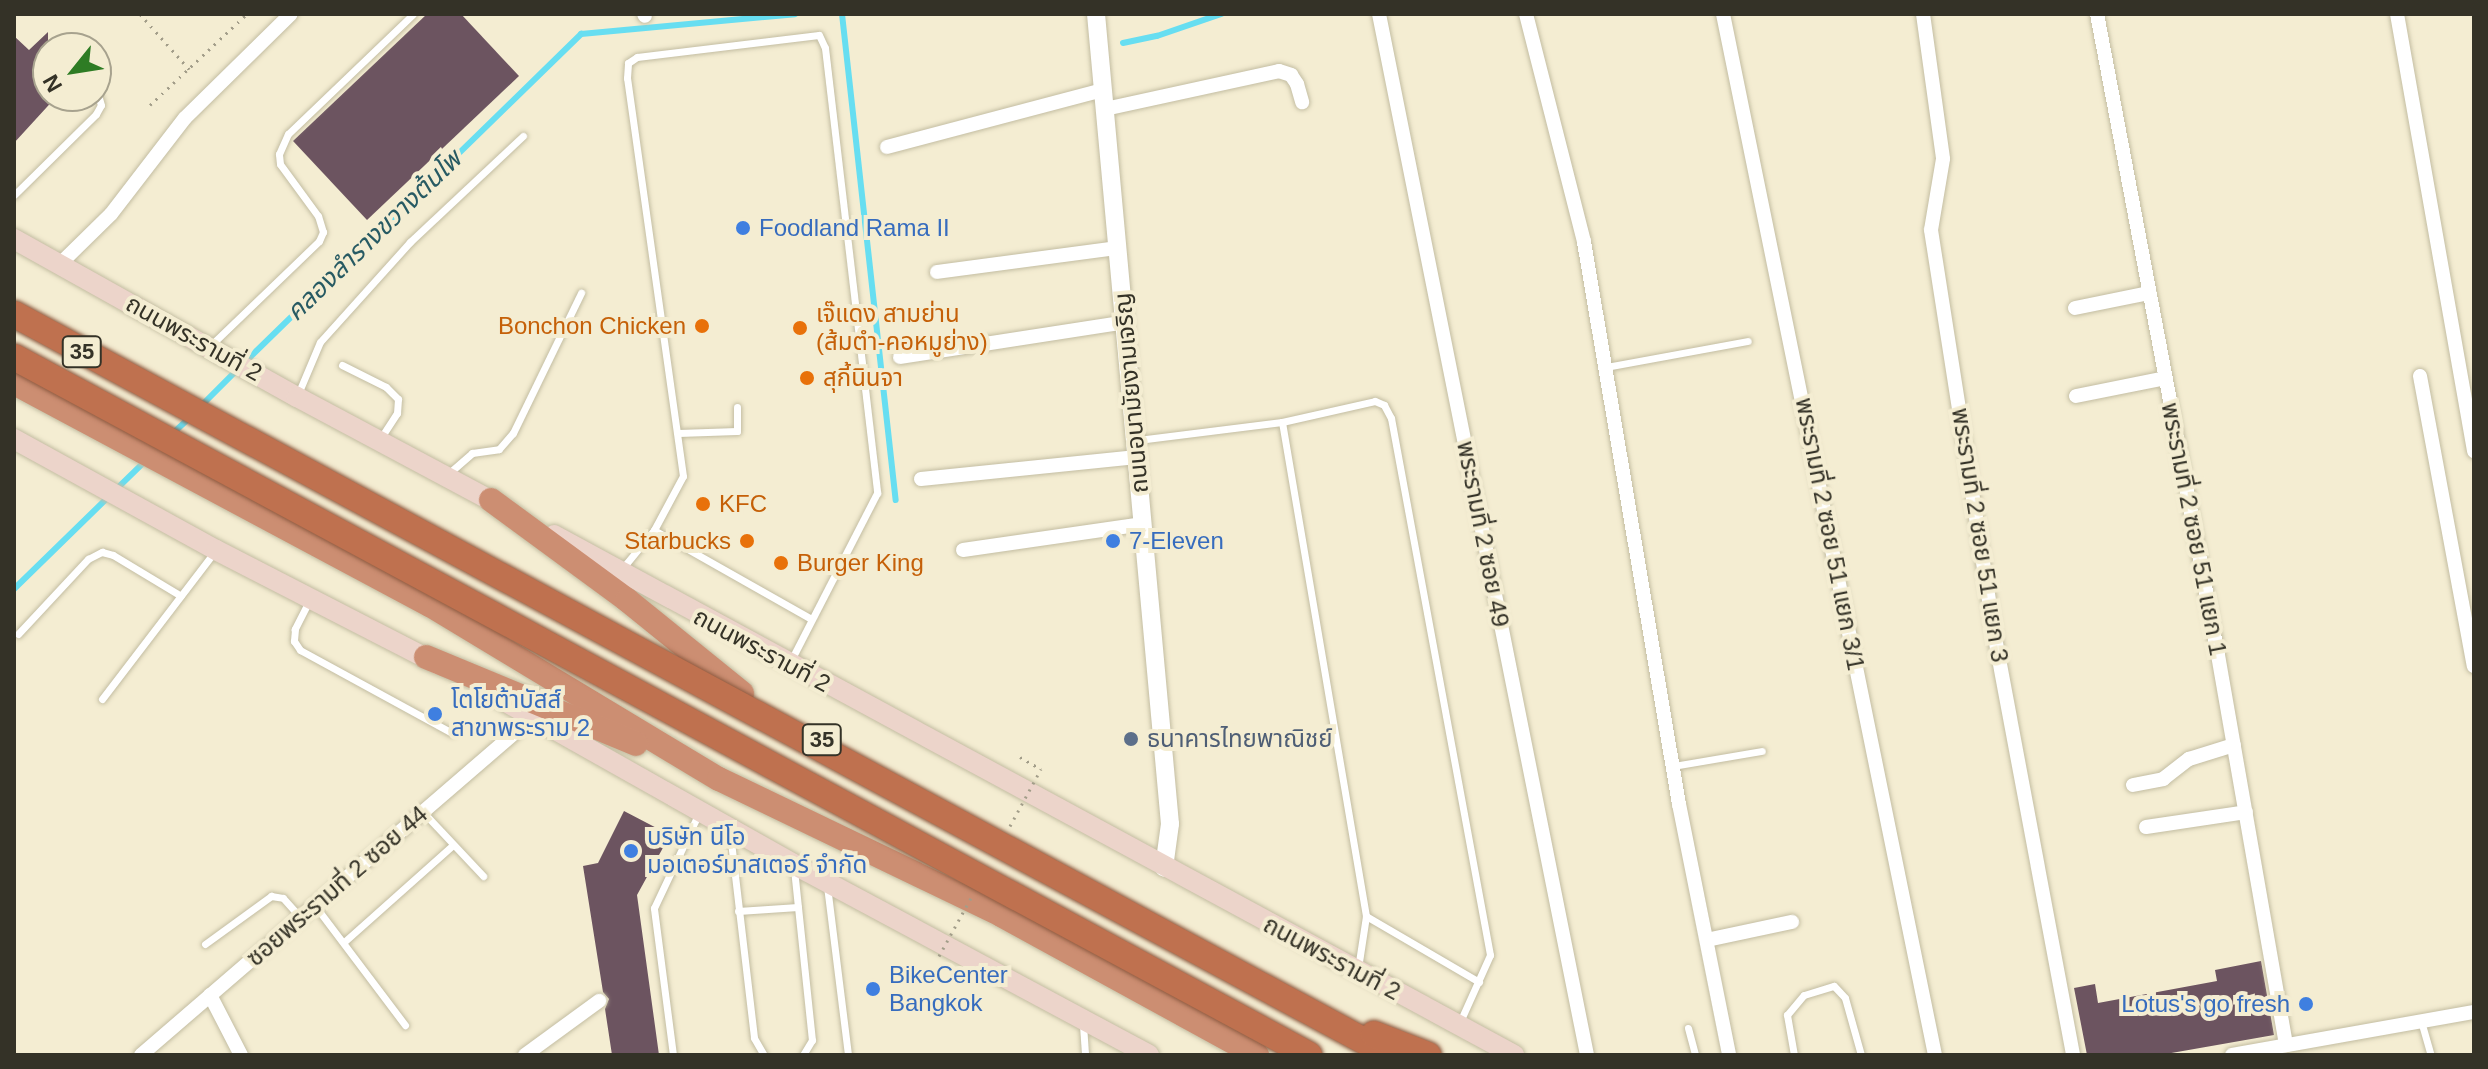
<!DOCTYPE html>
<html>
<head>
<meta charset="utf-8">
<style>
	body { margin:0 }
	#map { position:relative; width:2488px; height:1069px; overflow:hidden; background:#f4edd2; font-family:Helvetica,"Noto Sans Thai",sans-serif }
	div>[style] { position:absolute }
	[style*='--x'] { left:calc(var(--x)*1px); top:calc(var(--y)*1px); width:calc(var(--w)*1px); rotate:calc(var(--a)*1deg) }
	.stream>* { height:6px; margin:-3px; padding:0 3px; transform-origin:3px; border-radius:3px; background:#67def1 }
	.building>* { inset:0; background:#6c5460 }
	.path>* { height:3px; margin-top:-1.5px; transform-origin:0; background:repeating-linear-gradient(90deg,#a29d89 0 2px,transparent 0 8px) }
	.roads { filter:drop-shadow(0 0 2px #c3bda2) drop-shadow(0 0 2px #c3bda2) }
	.service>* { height:7px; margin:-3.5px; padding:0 3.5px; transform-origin:3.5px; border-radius:3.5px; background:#fff }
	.minor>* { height:14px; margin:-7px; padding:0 7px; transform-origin:7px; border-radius:7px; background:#fff }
	.tertiary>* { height:18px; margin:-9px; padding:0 9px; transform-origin:9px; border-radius:9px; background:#fff }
	.secondary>* { height:20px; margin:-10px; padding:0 10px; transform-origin:10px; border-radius:10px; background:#ecd4ca }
	.trunk>* { height:24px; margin:-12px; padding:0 12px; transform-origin:12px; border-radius:12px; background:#cc8e72 }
	.path-bridge>* { height:3px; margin-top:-1.5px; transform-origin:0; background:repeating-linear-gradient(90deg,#a29d89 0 2px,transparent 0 8px) }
	.bridges { filter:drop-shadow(0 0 2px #8e5b41) drop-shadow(0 0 2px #8e5b41) }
	.motorway-bridge>* { height:26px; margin:-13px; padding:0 13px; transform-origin:13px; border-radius:13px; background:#bf714f }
	.dots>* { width:22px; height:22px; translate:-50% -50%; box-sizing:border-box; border:4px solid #f4edd2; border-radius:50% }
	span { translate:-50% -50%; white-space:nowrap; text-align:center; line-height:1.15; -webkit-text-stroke:8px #f4edd2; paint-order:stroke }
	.shield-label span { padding:2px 6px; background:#f4edd2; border:2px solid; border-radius:6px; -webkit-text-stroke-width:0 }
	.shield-label { font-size:22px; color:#343227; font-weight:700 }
	.shop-label { font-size:24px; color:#366cbe }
	.left { translate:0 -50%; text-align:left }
	.right { translate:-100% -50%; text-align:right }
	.food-label { font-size:24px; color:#c56008 }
	.street-label { font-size:24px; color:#343227 }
	.service-label { font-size:24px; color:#4e5e75 }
	.water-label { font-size:26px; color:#275a63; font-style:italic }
	.frame { position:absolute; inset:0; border:16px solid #343227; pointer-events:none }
	.north { position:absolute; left:32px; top:32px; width:80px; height:80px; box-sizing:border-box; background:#f4edd2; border:2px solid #a7a28e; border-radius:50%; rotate:240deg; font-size:22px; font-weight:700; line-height:32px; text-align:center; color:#343227 }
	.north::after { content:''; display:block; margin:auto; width:28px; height:36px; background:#2e7c24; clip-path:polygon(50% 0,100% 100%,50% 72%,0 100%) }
</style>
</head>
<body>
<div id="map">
	<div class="stream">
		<i style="--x:842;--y:14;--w:489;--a:83.7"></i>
		<i style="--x:1123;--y:43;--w:35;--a:-12"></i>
		<i style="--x:1157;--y:36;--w:68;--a:-19"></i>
		<i style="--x:245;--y:362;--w:470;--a:-44.3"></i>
		<i style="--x:581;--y:34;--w:215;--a:-5.3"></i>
		<i style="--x:200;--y:407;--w:52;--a:-45"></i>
		<i style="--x:171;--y:435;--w:25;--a:-43"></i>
		<i style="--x:14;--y:589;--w:185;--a:-44.3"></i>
	</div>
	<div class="building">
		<i style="clip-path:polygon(427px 14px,461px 14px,519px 76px,367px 220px,293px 141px)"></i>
		<i style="clip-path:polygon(48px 32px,48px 96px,57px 96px,14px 143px,14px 36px,29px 50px)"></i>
		<i style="clip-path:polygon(624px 811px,670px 835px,637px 895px,659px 1055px,612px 1055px,605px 1009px,609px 999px,603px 992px,583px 866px,598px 863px)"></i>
		<i style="clip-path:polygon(2261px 961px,2274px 1035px,2160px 1055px,2087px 1055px,2074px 988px,2095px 984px,2098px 1003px,2217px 981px,2215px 970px)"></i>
	</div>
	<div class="path">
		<i style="--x:140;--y:14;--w:74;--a:48.3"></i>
		<i style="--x:150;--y:105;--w:133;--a:-43.2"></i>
		<i style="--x:1020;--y:757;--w:24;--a:30"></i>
	</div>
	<div class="roads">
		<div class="service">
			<i style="--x:14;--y:195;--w:115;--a:-44.6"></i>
			<i style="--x:96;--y:114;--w:10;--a:-61"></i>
			<i style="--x:101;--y:105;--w:18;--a:-106"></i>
			<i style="--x:210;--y:346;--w:151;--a:-43.9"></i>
			<i style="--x:319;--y:241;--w:10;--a:-66"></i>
			<i style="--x:323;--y:232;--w:17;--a:-107"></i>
			<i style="--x:318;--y:216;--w:64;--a:-126.2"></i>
			<i style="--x:280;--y:164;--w:10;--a:-96"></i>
			<i style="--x:279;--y:154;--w:22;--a:-66"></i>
			<i style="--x:288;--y:134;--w:173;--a:-43.8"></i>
			<i style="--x:342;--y:365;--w:49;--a:26.6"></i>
			<i style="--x:386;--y:387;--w:17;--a:45"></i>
			<i style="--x:398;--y:399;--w:14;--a:94"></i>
			<i style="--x:397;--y:413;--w:30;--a:123"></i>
			<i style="--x:1606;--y:367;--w:144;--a:-10.4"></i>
			<i style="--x:298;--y:394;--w:56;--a:-67.1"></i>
			<i style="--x:320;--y:342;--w:135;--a:-48"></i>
			<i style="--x:410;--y:242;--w:155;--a:-43.2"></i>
			<i style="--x:1282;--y:422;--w:501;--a:80.35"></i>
			<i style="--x:1366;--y:916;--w:53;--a:98.7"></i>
			<i style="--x:678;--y:433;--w:59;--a:-1.9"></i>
			<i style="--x:737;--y:431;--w:24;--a:-90"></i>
			<i style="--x:1138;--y:440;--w:145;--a:-7.1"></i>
			<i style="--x:1282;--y:422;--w:95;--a:-12.7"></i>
			<i style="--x:1375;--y:401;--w:10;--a:24"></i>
			<i style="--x:1384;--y:405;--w:15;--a:62"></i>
			<i style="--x:1391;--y:418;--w:546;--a:79.55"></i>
			<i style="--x:1490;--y:955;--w:76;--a:114.2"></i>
			<i style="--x:448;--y:474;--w:32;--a:-41"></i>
			<i style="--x:472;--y:453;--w:27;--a:-8"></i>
			<i style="--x:499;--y:449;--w:21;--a:-49"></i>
			<i style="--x:513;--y:433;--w:156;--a:-64.1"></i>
			<i style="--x:654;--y:530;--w:180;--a:29.5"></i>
			<i style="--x:621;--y:570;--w:52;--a:-50.5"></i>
			<i style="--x:654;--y:530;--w:61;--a:-61.8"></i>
			<i style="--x:683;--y:476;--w:402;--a:-98"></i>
			<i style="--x:627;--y:78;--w:15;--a:-86"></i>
			<i style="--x:628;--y:63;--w:11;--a:-34"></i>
			<i style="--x:637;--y:57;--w:183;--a:-6.9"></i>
			<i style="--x:819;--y:35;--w:14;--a:65"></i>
			<i style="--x:825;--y:48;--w:448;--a:83.3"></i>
			<i style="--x:877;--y:493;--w:190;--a:117.2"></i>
			<i style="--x:310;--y:599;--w:34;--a:117"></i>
			<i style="--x:295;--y:629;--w:12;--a:95"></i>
			<i style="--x:294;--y:641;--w:11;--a:56"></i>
			<i style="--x:300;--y:650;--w:173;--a:28.6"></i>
			<i style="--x:18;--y:634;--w:103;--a:-47"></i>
			<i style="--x:88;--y:559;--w:16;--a:-27"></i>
			<i style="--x:102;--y:552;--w:11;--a:15"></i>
			<i style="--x:113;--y:555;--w:79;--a:31.1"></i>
			<i style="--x:102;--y:699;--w:186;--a:-52.6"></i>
			<i style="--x:1673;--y:766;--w:90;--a:-9.6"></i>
			<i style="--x:423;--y:812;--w:88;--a:46.8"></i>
			<i style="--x:730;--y:833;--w:206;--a:83.3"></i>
			<i style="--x:754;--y:1038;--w:20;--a:60"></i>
			<i style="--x:794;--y:869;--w:172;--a:84"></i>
			<i style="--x:812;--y:1040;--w:17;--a:121"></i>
			<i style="--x:827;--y:886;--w:170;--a:82.9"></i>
			<i style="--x:316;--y:907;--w:148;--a:53"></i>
			<i style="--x:738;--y:911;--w:60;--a:-3.8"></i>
			<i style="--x:1366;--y:916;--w:131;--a:30.3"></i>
			<i style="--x:344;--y:942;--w:146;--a:-41.7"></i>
			<i style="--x:205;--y:944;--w:82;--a:-36"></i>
			<i style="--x:271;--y:896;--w:12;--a:9"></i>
			<i style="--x:283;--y:898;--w:25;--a:48"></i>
			<i style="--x:2421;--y:1021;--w:35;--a:74"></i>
			<i style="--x:1083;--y:1025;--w:30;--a:86"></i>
			<i style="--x:1688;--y:1028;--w:28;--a:75"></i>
			<i style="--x:673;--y:1055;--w:148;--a:-97.4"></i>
			<i style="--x:654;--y:908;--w:105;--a:-64.7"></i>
			<i style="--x:1794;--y:1055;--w:41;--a:-99.9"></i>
			<i style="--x:1787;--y:1015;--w:26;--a:-50"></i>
			<i style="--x:1804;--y:995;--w:31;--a:-17"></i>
			<i style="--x:1834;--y:986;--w:16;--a:47"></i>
			<i style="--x:1845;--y:998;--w:59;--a:74.3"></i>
		</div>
		<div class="minor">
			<i style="--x:644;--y:14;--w:2;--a:63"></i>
			<i style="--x:1379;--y:14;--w:1062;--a:78.7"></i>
			<i style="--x:1526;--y:14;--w:235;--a:75.7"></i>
			<i style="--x:1584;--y:242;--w:570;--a:80.41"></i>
			<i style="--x:1679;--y:804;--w:256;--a:78.7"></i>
			<i style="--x:1723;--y:14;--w:1062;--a:78.49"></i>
			<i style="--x:1923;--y:14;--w:146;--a:82.1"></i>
			<i style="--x:1943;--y:159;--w:72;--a:99.6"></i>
			<i style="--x:1931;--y:230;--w:402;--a:81.1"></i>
			<i style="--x:1993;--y:627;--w:435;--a:79.4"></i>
			<i style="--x:2097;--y:14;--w:652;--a:79.31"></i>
			<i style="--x:2218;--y:655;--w:396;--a:80.1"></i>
			<i style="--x:2397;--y:14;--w:444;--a:80"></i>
			<i style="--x:1105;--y:109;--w:178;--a:-12.3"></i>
			<i style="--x:1279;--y:71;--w:13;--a:18"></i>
			<i style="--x:1291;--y:75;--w:11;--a:56"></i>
			<i style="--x:1297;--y:84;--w:19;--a:74"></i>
			<i style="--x:887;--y:147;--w:223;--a:-14.8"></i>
			<i style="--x:60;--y:264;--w:71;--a:-44.4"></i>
			<i style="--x:111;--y:214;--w:121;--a:-52.4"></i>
			<i style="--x:185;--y:118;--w:148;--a:-44.5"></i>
			<i style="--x:937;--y:272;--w:183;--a:-7.6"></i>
			<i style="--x:2075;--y:308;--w:76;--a:-11.5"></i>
			<i style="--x:900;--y:357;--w:228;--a:-8.8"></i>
			<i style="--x:2420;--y:376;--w:295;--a:79.5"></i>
			<i style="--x:2076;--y:396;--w:91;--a:-11.4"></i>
			<i style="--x:921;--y:479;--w:217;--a:-5.8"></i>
			<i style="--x:963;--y:550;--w:182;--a:-8.2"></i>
			<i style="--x:2133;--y:785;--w:31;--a:-11"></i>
			<i style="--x:2163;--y:779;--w:33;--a:-38"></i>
			<i style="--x:2189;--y:759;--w:47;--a:-17.3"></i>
			<i style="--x:2146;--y:827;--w:101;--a:-8.5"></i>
			<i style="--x:1707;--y:940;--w:87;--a:-12"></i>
			<i style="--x:210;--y:995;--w:68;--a:62.7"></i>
			<i style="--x:141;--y:1055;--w:518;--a:-40.77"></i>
			<i style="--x:525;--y:1055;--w:92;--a:-36.1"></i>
			<i style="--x:2232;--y:1055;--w:246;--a:-10.1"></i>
		</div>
		<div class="tertiary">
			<i style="--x:1096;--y:14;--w:813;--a:84.78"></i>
			<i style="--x:1170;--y:824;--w:44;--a:97.8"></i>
		</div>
		<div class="secondary">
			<i style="--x:14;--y:239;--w:324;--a:29.2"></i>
			<i style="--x:297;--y:397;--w:236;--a:28.1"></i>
			<i style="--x:14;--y:439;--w:230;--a:28.8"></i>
			<i style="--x:216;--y:550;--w:250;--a:27.2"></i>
			<i style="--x:554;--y:535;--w:1092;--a:28.44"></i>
			<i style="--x:490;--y:693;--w:348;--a:29.4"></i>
			<i style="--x:793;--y:864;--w:404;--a:28.2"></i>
		</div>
		<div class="trunk">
			<i style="--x:14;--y:383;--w:472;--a:28.1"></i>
			<i style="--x:430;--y:605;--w:337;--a:31.1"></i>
			<i style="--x:719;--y:779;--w:313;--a:25.7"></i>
			<i style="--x:1001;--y:915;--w:292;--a:28.7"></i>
			<i style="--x:491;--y:500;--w:169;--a:36.3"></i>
			<i style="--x:627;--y:600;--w:148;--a:39"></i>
			<i style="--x:426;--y:657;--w:227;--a:22.5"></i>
		</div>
	</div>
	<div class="path-bridge">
		<i style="--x:1010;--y:826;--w:65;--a:-61.5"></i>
		<i style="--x:939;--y:956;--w:68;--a:-61.2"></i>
	</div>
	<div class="bridges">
		<div class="motorway-bridge">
			<i style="--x:14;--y:314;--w:1563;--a:28.3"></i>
			<i style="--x:14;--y:357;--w:1471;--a:28.32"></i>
			<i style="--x:1374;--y:1034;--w:58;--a:21.3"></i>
		</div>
	</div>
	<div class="dots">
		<i style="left:743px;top:228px;background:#3f7fe0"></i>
		<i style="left:702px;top:326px;background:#e8710a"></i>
		<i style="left:800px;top:328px;background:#e8710a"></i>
		<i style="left:807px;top:378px;background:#e8710a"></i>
		<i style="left:703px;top:504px;background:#e8710a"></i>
		<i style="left:747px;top:541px;background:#e8710a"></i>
		<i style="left:1113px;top:541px;background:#3f7fe0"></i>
		<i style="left:781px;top:563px;background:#e8710a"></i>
		<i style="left:435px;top:714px;background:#3f7fe0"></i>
		<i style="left:1131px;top:739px;background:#5c6f8a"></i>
		<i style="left:631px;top:851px;background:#3f7fe0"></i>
		<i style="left:873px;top:989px;background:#3f7fe0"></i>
		<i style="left:2306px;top:1004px;background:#3f7fe0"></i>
	</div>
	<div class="shield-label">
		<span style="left:82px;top:352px">35</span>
		<span style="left:822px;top:740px">35</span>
	</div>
	<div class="shop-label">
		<span class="left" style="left:759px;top:228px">Foodland Rama II</span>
		<span class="left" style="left:1129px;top:541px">7-Eleven</span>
		<span class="left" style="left:451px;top:714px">โตโยต้าบัสส์<br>สาขาพระราม 2</span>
		<span class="left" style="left:647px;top:851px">บริษัท นีโอ<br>มอเตอร์มาสเตอร์ จำกัด</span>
		<span class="left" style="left:889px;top:989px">BikeCenter<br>Bangkok</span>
		<span class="right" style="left:2290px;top:1004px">Lotus's go fresh</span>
	</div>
	<div class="food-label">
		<span class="left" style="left:816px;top:328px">เจ๊แดง สามย่าน<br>(ส้มตำ-คอหมูย่าง)</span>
		<span class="right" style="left:686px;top:326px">Bonchon Chicken</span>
		<span class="left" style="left:823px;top:378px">สุกี้นินจา</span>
		<span class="left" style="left:719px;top:504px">KFC</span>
		<span class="right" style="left:731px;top:541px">Starbucks</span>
		<span class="left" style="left:797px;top:563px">Burger King</span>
	</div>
	<div class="street-label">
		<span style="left:194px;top:338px;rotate:29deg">ถนนพระรามที่ 2</span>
		<span style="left:1131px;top:393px;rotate:-95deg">ถนนอนามัยงามเจริญ</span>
		<span style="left:2194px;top:529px;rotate:79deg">พระรามที่ 2 ซอย 51 แยก 1</span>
		<span style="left:1483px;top:534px;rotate:79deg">พระรามที่ 2 ซอย 49</span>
		<span style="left:1830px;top:534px;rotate:79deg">พระรามที่ 2 ซอย 51 แยก 3/1</span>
		<span style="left:1980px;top:535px;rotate:81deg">พระรามที่ 2 ซอย 51 แยก 3</span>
		<span style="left:762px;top:650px;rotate:28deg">ถนนพระรามที่ 2</span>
		<span style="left:337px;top:886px;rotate:-41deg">ซอยพระรามที่ 2 ซอย 44</span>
		<span style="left:1332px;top:958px;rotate:28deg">ถนนพระรามที่ 2</span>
	</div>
	<div class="service-label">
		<span class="left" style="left:1147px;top:739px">ธนาคารไทยพาณิชย์</span>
	</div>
	<div class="water-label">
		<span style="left:374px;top:236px;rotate:-44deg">คลองลำรางขวางต้นโพ</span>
	</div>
	<div class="frame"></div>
	<div class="north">N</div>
</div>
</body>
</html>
